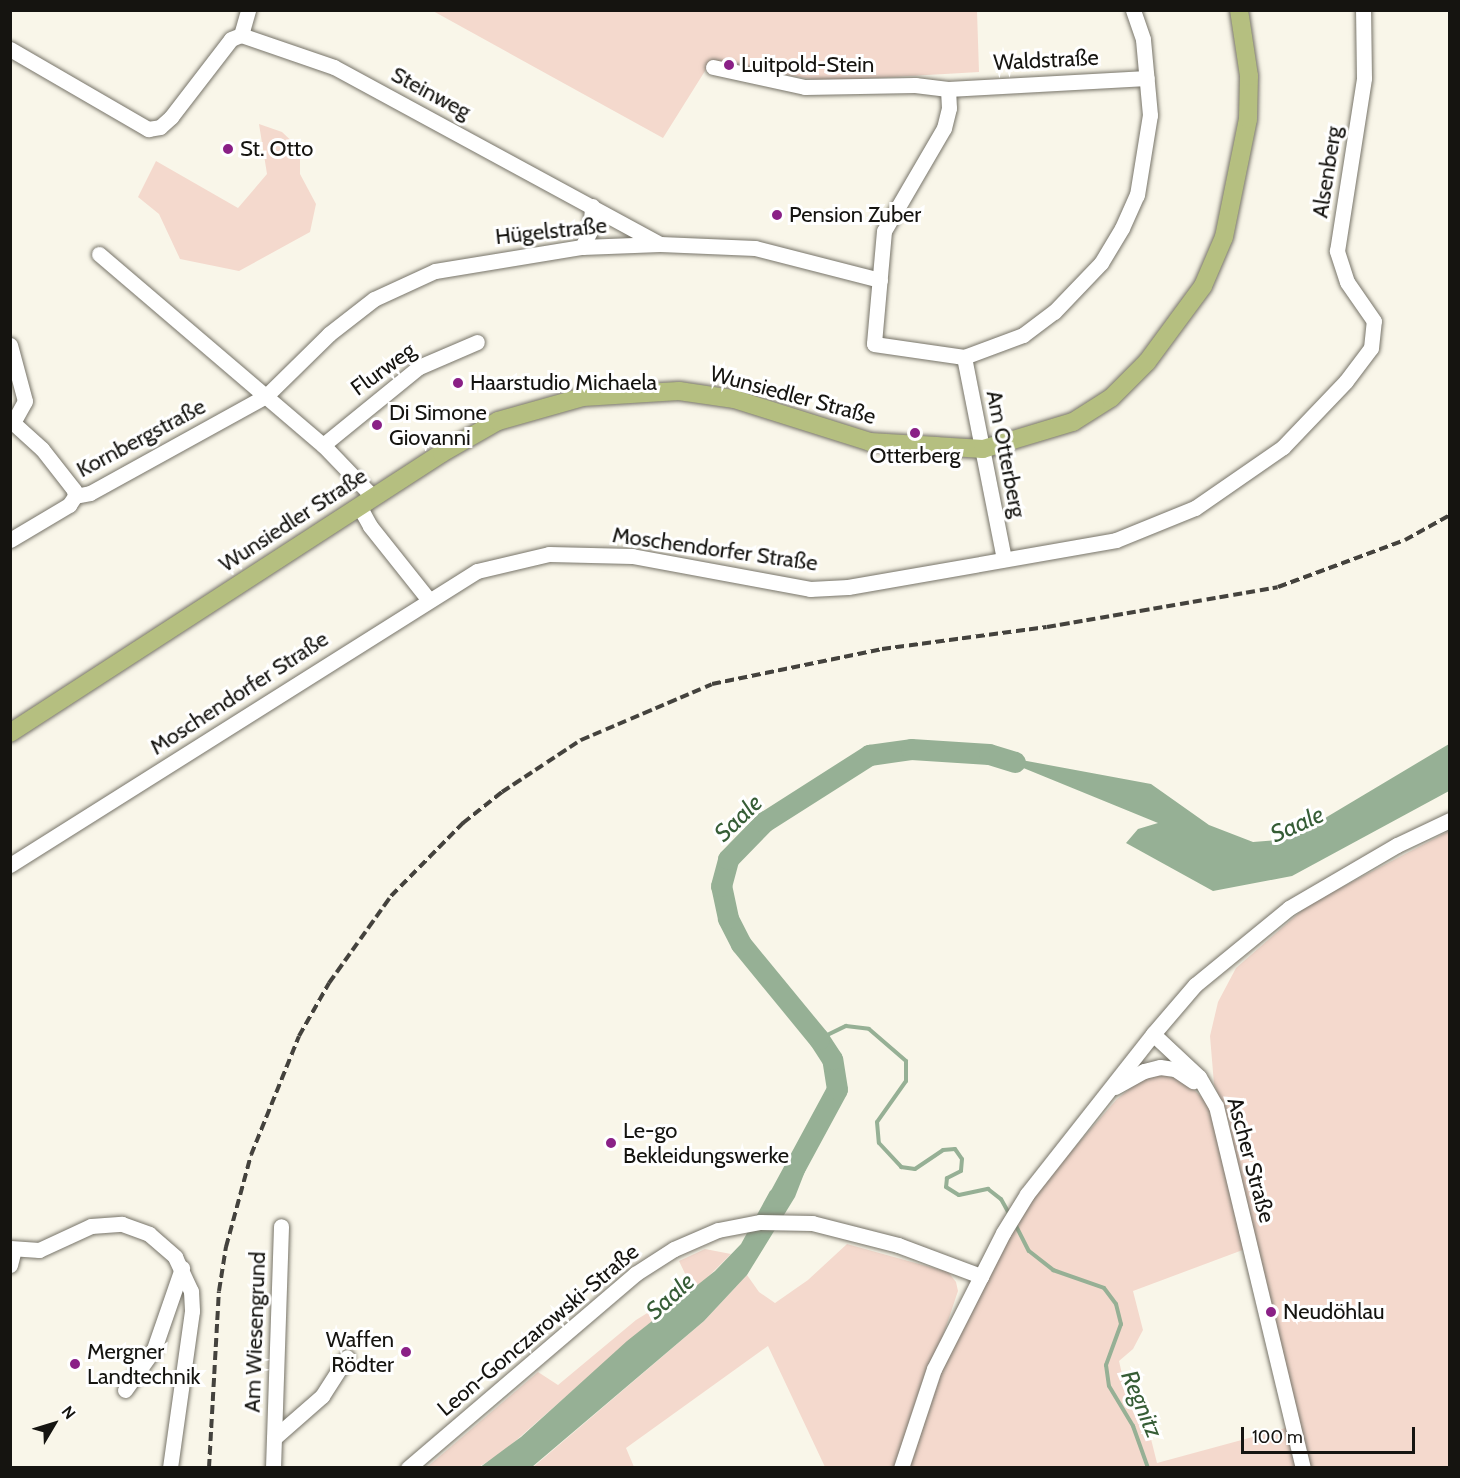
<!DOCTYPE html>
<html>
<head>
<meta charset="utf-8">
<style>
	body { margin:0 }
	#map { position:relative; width:1460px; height:1478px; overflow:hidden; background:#f9f6e9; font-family:Cabin,sans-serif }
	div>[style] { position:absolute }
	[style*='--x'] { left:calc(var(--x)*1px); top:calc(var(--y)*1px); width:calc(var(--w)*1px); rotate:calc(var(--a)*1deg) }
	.green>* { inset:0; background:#f4d9cd }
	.water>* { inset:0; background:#96b095 }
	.stream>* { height:4px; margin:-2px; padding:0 2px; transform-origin:2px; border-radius:2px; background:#96b095 }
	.river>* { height:21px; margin:-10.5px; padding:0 10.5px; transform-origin:10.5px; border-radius:10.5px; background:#96b095 }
	.roads { filter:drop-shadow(0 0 2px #777469) drop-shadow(0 0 2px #777469) }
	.minor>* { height:15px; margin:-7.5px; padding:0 7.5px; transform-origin:7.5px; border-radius:7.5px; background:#fff }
	.major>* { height:18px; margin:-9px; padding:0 9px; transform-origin:9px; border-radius:9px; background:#b5bf80 }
	.rail>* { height:4px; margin-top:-2px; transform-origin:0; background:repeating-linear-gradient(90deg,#44423d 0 9px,transparent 0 13.5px) }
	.dots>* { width:16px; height:16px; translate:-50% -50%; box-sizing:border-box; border:3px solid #fff; border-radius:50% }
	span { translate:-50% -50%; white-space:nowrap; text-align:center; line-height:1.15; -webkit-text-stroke:6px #fff; paint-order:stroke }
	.street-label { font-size:22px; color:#151410 }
	.poi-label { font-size:22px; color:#151410 }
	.left { translate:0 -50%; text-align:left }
	.right { translate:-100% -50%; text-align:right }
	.water-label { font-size:24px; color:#365d36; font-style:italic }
	.frame { position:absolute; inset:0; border:12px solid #151410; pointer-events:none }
	.north { position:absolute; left:24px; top:1394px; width:60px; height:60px; -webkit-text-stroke:4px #fff; paint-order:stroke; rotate:52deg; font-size:16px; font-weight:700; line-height:24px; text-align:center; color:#151410 }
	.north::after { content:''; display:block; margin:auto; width:21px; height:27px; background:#151410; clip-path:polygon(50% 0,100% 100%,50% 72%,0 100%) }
	.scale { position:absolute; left:1241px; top:1427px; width:174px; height:27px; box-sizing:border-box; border:3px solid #151410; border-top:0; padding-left:8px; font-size:18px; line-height:21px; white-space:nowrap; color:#151410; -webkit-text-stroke:4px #fff; paint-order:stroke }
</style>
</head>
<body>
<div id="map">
	<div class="green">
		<i style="clip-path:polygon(433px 11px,977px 11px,979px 72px,824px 81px,710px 63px,663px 138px)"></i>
		<i style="clip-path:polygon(259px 124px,282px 132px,300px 149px,300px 174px,316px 204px,310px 232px,239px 271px,180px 259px,159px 214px,138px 197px,156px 161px,238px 208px,267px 174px)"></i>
		<i style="clip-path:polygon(evenodd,1449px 831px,1449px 1467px,825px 1467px,768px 1346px,626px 1448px,634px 1467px,532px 1468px,704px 1321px,747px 1275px,759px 1292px,775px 1303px,808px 1280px,847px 1244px,948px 1272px,956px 1282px,958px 1291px,923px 1395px,1026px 1203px,1117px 1099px,1151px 1072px,1184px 1080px,1230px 1125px,1214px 1084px,1210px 1036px,1218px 1002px,1236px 968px,1308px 905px,1449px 831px,1248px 1248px,1289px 1427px,1157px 1463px,1145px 1415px,1122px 1374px,1119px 1361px,1133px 1349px,1143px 1330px,1133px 1291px,1248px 1248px)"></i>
		<i style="clip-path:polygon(705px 1249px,731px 1254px,696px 1289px,646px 1326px,504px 1451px,479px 1467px,426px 1468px,538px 1372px,558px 1385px,636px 1320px,691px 1286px,679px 1261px)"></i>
	</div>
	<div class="water">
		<i style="clip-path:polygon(1449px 744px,1449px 791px,1292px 876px,1213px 891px,1126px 843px,1138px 829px,1158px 823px,989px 754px,1151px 784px,1209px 825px,1253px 842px,1290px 839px)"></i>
		<i style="clip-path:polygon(809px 1161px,795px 1197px,747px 1275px,704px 1321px,532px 1467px,479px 1468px,521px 1437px,627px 1341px,715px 1271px,741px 1244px,770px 1191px)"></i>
	</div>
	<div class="stream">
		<i style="--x:819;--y:1039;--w:30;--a:-26"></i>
		<i style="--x:846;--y:1026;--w:23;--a:7"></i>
		<i style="--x:869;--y:1029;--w:49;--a:40.9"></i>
		<i style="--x:906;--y:1061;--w:20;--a:90"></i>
		<i style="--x:906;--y:1081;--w:50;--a:125.3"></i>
		<i style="--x:877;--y:1122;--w:21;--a:85"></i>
		<i style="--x:879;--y:1143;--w:33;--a:47"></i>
		<i style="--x:901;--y:1167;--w:14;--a:8"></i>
		<i style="--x:915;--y:1169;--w:34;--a:-34"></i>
		<i style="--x:943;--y:1150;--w:12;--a:-5"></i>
		<i style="--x:955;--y:1149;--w:12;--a:55"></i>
		<i style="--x:962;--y:1159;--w:12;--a:95"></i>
		<i style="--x:961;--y:1171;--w:16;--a:153"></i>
		<i style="--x:947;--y:1178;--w:9;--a:96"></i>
		<i style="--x:946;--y:1187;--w:15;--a:32"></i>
		<i style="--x:959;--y:1195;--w:30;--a:-12"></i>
		<i style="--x:988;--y:1189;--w:16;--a:38"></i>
		<i style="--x:1001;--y:1199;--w:18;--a:61"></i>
		<i style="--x:1015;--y:1224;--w:30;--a:63"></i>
		<i style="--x:1029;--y:1251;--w:31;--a:38"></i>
		<i style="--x:1053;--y:1270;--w:54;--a:19.4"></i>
		<i style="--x:1104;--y:1288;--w:20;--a:53"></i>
		<i style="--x:1116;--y:1304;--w:21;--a:76"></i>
		<i style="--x:1121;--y:1324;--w:44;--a:110.1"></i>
		<i style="--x:1106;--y:1365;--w:21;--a:82"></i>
		<i style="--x:1109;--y:1386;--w:47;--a:59"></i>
		<i style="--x:1133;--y:1426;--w:45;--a:70.3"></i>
	</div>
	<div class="river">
		<i style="--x:776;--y:1202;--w:128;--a:-61.6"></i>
		<i style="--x:837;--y:1089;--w:30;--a:-99"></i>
		<i style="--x:832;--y:1059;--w:24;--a:-123"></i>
		<i style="--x:819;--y:1039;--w:123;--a:-129.4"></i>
		<i style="--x:741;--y:944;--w:29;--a:-117"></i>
		<i style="--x:728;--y:918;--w:33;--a:-102"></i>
		<i style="--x:721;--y:886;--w:28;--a:-75"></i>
		<i style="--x:728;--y:859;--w:52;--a:-45.8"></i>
		<i style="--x:764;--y:822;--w:125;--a:-32.5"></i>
		<i style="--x:869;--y:755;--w:42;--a:-8.1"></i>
		<i style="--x:911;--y:749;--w:78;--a:3.7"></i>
		<i style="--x:989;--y:754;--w:27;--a:17"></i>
	</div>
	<div class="roads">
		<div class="minor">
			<i style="--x:241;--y:35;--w:26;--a:-74"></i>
			<i style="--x:10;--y:49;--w:160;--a:30.1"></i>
			<i style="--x:148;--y:129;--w:12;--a:-9"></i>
			<i style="--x:160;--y:127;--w:15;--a:-42"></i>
			<i style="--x:171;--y:117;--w:98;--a:-52.4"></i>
			<i style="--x:231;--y:39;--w:11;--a:-22"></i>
			<i style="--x:241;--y:35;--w:98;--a:19"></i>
			<i style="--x:334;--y:67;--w:371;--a:28.5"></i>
			<i style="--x:713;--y:67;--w:94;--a:12.3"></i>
			<i style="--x:805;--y:87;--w:110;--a:-1"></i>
			<i style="--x:915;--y:85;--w:33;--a:7"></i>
			<i style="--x:948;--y:89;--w:199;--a:-3.2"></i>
			<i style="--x:948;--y:89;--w:19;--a:87"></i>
			<i style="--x:949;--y:108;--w:21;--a:104"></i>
			<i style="--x:944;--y:128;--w:119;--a:120.2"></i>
			<i style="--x:884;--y:231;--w:113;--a:95.1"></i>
			<i style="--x:874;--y:344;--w:91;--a:8.2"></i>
			<i style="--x:964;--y:357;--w:63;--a:-20.4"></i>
			<i style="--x:1023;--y:335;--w:39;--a:-37"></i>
			<i style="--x:1054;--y:312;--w:68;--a:-46.2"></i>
			<i style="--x:1101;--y:263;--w:41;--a:-59"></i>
			<i style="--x:1122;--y:228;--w:36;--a:-66"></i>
			<i style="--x:1137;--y:195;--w:81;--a:-80.8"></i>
			<i style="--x:1150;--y:115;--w:76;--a:-95.3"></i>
			<i style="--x:1143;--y:39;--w:31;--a:-109"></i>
			<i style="--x:582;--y:247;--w:18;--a:-63"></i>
			<i style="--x:590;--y:231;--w:25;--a:-85"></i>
			<i style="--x:99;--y:254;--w:294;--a:40.5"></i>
			<i style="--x:323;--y:445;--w:72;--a:46.1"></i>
			<i style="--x:10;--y:345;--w:58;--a:75"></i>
			<i style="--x:25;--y:401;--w:25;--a:119"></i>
			<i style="--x:964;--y:357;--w:206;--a:78.8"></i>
			<i style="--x:10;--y:420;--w:43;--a:42.2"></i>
			<i style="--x:42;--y:449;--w:52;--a:52"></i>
			<i style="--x:74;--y:490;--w:6;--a:81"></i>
			<i style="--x:323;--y:445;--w:124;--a:-39.1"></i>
			<i style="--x:419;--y:367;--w:63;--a:-23.3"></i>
			<i style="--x:75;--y:496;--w:15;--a:-11"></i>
			<i style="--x:90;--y:493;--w:201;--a:-28.9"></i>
			<i style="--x:266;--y:396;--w:88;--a:-44.5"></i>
			<i style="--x:329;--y:334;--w:57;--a:-37.9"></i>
			<i style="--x:374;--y:299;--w:67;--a:-24.7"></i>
			<i style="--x:435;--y:271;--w:149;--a:-9.3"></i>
			<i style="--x:582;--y:247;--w:78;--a:-2.2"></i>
			<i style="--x:660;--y:244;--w:95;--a:2.4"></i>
			<i style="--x:755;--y:248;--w:129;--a:14.4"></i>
			<i style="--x:359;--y:506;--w:23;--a:61"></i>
			<i style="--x:370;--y:526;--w:93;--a:51.5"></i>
			<i style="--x:10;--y:540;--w:69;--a:-30.7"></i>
			<i style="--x:69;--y:505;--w:11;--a:-56"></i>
			<i style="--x:10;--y:865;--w:552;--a:-32.19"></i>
			<i style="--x:477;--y:571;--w:74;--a:-13.3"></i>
			<i style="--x:549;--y:554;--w:83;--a:1.4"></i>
			<i style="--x:632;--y:556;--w:181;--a:10.5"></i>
			<i style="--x:810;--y:589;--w:38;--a:-3"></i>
			<i style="--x:848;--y:587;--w:272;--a:-9.9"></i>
			<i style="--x:1116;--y:540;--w:85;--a:-22.1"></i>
			<i style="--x:1195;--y:508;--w:107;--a:-34.7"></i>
			<i style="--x:1283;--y:447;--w:91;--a:-46.3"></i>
			<i style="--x:1346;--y:381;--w:41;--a:-52.9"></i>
			<i style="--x:1371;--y:348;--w:27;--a:-84"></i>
			<i style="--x:1374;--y:321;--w:47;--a:-124.7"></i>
			<i style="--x:1347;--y:282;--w:33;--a:-108"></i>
			<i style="--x:1337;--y:251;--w:175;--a:-81.1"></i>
			<i style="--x:1364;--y:78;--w:68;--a:-90.8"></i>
			<i style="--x:1153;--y:1034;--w:63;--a:43.1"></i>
			<i style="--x:1199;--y:1077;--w:34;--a:60"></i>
			<i style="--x:1216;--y:1106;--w:372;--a:76.5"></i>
			<i style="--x:1115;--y:1087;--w:33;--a:-29"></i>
			<i style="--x:1144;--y:1071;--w:16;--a:-14"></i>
			<i style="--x:1160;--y:1067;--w:15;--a:8"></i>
			<i style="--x:1175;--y:1069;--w:22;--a:34"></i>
			<i style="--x:10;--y:1248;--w:29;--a:4"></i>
			<i style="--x:39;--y:1250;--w:57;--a:-24.8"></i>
			<i style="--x:91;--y:1226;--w:31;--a:-4"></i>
			<i style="--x:122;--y:1224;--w:29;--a:20"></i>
			<i style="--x:149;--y:1234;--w:35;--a:41"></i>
			<i style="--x:175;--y:1257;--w:38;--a:65"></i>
			<i style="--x:191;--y:1291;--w:20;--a:87"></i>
			<i style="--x:192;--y:1311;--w:159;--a:98"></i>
			<i style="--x:10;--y:1265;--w:16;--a:-76"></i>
			<i style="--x:125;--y:1390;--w:50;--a:-54.7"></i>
			<i style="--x:154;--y:1349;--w:86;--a:-70.9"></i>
			<i style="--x:274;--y:1438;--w:64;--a:-41.2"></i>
			<i style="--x:322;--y:1396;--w:46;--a:-57.3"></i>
			<i style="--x:273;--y:1468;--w:242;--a:-88.1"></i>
			<i style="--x:408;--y:1468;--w:299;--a:-40.5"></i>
			<i style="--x:635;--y:1274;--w:46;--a:-32.7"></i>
			<i style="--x:674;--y:1249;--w:48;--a:-23.4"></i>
			<i style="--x:718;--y:1230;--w:43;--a:-10.8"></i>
			<i style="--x:760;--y:1222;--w:52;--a:1.1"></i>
			<i style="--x:812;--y:1223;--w:89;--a:14.3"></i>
			<i style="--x:898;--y:1245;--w:89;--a:20.5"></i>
			<i style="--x:901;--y:1468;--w:104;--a:-71.6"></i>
			<i style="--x:934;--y:1369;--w:153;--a:-63.1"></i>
			<i style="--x:1003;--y:1233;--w:46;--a:-58.4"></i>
			<i style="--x:1027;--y:1194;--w:204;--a:-51.8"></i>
			<i style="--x:1153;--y:1034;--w:65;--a:-49.4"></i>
			<i style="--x:1195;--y:985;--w:122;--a:-39.3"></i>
			<i style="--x:1289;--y:908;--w:125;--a:-30.3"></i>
			<i style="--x:1397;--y:845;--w:59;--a:-25.3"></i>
		</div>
		<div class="major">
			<i style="--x:10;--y:733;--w:515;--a:-32.95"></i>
			<i style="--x:442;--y:453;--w:64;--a:-29.7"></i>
			<i style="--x:498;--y:421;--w:88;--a:-15.8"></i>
			<i style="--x:583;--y:397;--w:96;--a:-3.6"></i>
			<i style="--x:679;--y:391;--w:56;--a:8.3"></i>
			<i style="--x:734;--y:399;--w:143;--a:17.5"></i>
			<i style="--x:870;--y:442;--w:113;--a:3.5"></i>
			<i style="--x:983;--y:449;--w:94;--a:-16.7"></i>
			<i style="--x:1073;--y:422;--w:45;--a:-32.3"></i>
			<i style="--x:1111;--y:398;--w:51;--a:-45"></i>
			<i style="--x:1147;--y:362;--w:94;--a:-53.6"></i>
			<i style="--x:1203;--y:286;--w:53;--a:-66.8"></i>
			<i style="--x:1224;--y:237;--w:120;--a:-78.5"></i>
			<i style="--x:1248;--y:119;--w:43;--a:-88.7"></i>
			<i style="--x:1249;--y:76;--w:67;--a:-98.6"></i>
		</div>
	</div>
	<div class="rail">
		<i style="--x:209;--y:1468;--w:177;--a:-86.8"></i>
		<i style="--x:219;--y:1291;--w:45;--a:-81"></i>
		<i style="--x:226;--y:1247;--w:95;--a:-74.8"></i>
		<i style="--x:251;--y:1155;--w:128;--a:-68"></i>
		<i style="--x:299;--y:1036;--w:61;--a:-60.5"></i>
		<i style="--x:329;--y:983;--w:107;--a:-54.5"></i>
		<i style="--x:391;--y:896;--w:103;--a:-45.4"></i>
		<i style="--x:463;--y:823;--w:50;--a:-38.5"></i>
		<i style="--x:502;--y:792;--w:95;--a:-33.4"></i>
		<i style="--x:581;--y:740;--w:142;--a:-23.1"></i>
		<i style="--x:712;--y:684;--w:174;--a:-11.6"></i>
		<i style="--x:882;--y:649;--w:166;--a:-7.6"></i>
		<i style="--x:1047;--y:627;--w:234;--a:-9.8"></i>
		<i style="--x:1278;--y:587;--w:135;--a:-20.3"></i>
		<i style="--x:1405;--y:540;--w:51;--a:-29.1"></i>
	</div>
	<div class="dots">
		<i style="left:729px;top:65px;background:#8a2086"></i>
		<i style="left:228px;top:149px;background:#8a2086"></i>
		<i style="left:777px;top:215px;background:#8a2086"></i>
		<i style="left:458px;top:383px;background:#8a2086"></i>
		<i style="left:377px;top:425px;background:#8a2086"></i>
		<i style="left:915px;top:433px;background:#8a2086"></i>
		<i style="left:611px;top:1143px;background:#8a2086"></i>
		<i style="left:1271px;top:1312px;background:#8a2086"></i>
		<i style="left:406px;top:1352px;background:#8a2086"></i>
		<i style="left:75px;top:1364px;background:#8a2086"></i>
	</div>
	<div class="street-label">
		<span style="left:1046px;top:60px;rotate:-3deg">Waldstraße</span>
		<span style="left:431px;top:93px;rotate:28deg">Steinweg</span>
		<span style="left:1327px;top:172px;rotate:-81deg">Alsenberg</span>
		<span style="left:551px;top:231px;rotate:-6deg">Hügelstraße</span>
		<span style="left:383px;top:369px;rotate:-36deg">Flurweg</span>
		<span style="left:793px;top:395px;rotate:15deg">Wunsiedler Straße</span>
		<span style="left:141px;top:438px;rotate:-28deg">Kornbergstraße</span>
		<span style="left:1006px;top:454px;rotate:79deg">Am Otterberg</span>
		<span style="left:293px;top:520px;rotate:-33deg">Wunsiedler Straße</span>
		<span style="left:715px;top:549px;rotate:8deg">Moschendorfer Straße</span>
		<span style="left:239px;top:693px;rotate:-33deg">Moschendorfer Straße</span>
		<span style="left:1251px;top:1160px;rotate:75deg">Ascher Straße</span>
		<span style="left:538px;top:1330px;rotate:-40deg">Leon-Gonczarowski-Straße</span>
		<span style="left:255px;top:1332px;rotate:-88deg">Am Wiesengrund</span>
	</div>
	<div class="poi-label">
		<span class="left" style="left:741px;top:65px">Luitpold-Stein</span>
		<span class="left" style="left:240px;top:149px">St. Otto</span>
		<span class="left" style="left:789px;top:215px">Pension Zuber</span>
		<span class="left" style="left:470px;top:383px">Haarstudio Michaela</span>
		<span class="left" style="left:389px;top:425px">Di Simone<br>Giovanni</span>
		<span style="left:915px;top:456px">Otterberg</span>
		<span class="left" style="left:623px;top:1143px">Le-go<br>Bekleidungswerke</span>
		<span class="left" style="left:1283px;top:1312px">Neudöhlau</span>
		<span class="right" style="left:394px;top:1352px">Waffen<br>Rödter</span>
		<span class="left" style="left:87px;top:1364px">Mergner<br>Landtechnik</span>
	</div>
	<div class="water-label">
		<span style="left:738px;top:818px;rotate:-44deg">Saale</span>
		<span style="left:1297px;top:824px;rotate:-24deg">Saale</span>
		<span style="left:670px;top:1296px;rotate:-42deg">Saale</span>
		<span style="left:1142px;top:1404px;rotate:67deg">Regnitz</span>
	</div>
	<div class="frame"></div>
	<div class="north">N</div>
	<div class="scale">100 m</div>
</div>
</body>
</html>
